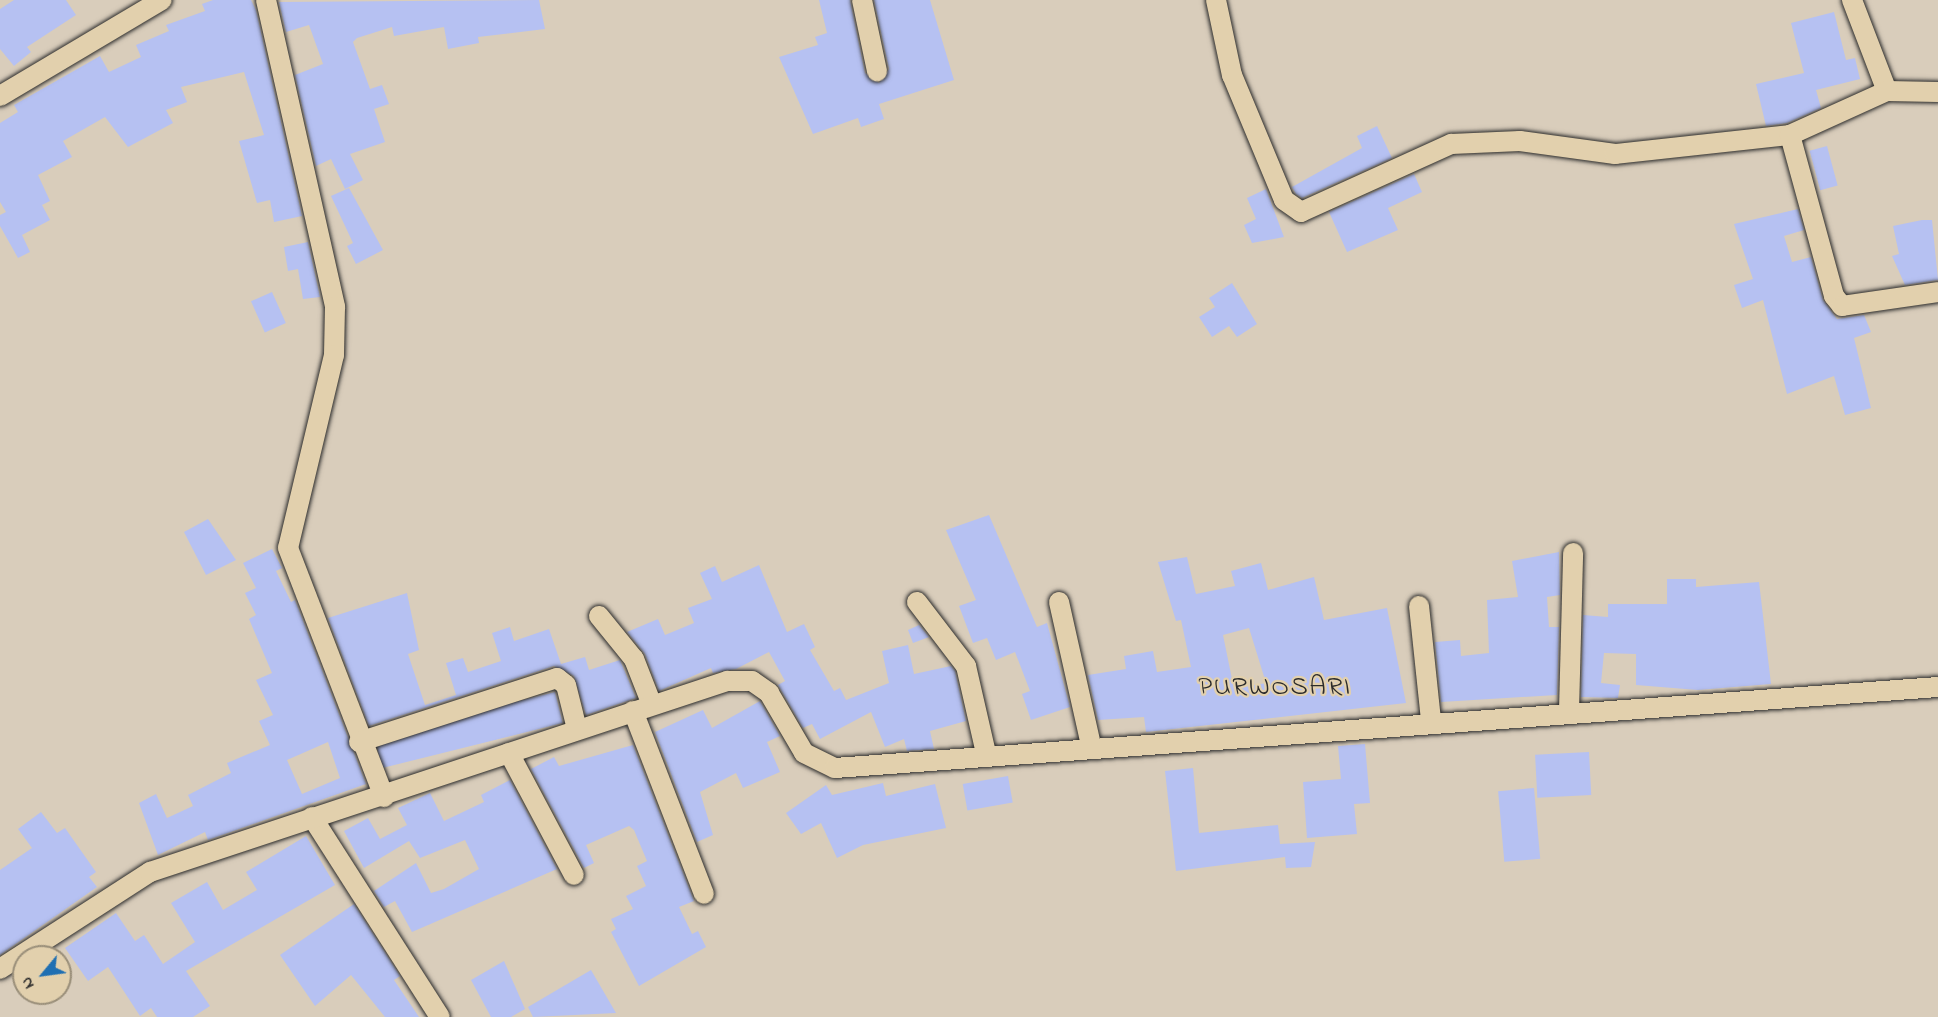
<!DOCTYPE html>
<html>
<head>
<meta charset="utf-8">
<style>
	body { margin:0 }
	#map { position:relative; width:1938px; height:1017px; overflow:hidden; background:#d9cdbb; font-family:"Indie Flower",sans-serif }
	div>[style] { position:absolute }
	[style*='--x'] { left:calc(var(--x)*1px); top:calc(var(--y)*1px); width:calc(var(--w)*1px); rotate:calc(var(--a)*1deg) }
	.building>* { inset:0; background:#b6c1f2; transform-origin:0 0 }
	.roads { filter:drop-shadow(0 0 2px #2b2b2b) drop-shadow(0 0 2px #2b2b2b) }
	.minor>* { height:20px; margin:-10px; padding:0 10px; transform-origin:10px; border-radius:10px; background:#e2d0ad }
	span { translate:-50% -50%; white-space:nowrap; text-align:center; line-height:1.15; -webkit-text-stroke:4.5px #e2d0ad; paint-order:stroke }
	.quarter-label { font-size:27px; color:#2b2b2b; letter-spacing:1.5px }
	.north { position:absolute; left:12px; top:945px; width:60px; height:60px; box-sizing:border-box; background:#e2d0ad; border:2px solid #998e79; border-radius:50%; rotate:241deg; font-size:16px; font-weight:700; line-height:24px; text-align:center; color:#2b2b2b }
	.north::after { content:''; display:block; margin:auto; width:21px; height:27px; background:#1f6fb2; clip-path:polygon(50% 0,100% 100%,50% 72%,0 100%) }
</style>
</head>
<body>
<div id="map">
	<div class="building">
		<i style="clip-path:polygon(14px 0,66px 0,76px 15px,27px 47px,31px 52px,14px 66px,0 49px,0 9px)"></i>
		<i style="clip-path:polygon(213px 0,251px 0,256px 10px,302px 216px,274px 222px,270px 200px,257px 203px,239px 141px,264px 135px,244px 72px,181px 87px,187px 102px,166px 110px,173px 123px,128px 147px,105px 117px,63px 141px,72px 157px,38px 175px,50px 201px,42px 205px,50px 220px,22px 235px,30px 252px,18px 258px,0 226px,0 215px,6px 212px,0 202px,0 123px,18px 112px,14px 105px,100px 56px,109px 72px,141px 57px,136px 45px,169px 31px,166px 25px,205px 11px,202px 4px)"></i>
		<i style="clip-path:polygon(539px 0,545px 29px,478px 37px,479px 43px,448px 49px,444px 27px,394px 36px,392px 27px,357px 38px,353px 42px,370px 89px,382px 85px,389px 104px,374px 109px,385px 142px,350px 154px,363px 180px,345px 189px,331px 159px,316px 166px,295px 75px,323px 64px,309px 25px,286px 32px,279px 2px)"></i>
		<i style="clip-path:polygon(819px 0,850px 0,865px 73px,879px 83px,889px 69px,874px 0,930px 0,954px 80px,879px 104px,884px 119px,861px 127px,858px 118px,813px 134px,779px 57px,818px 45px,815px 37px,827px 33px)"></i>
		<i style="clip-path:polygon(1834px 12px,1846px 60px,1855px 58px,1860px 79px,1816px 90px,1821px 108px,1787px 123px,1766px 126px,1756px 84px,1804px 73px,1791px 23px)"></i>
		<i style="clip-path:polygon(1377px 126px,1392px 158px,1302px 198px,1296px 194px,1292px 187px,1362px 148px,1357px 136px)"></i>
		<i style="left:1827px;top:146px;width:41px;height:18px;rotate:75deg"></i>
		<i style="clip-path:polygon(1414px 174px,1422px 192px,1388px 208px,1398px 230px,1347px 252px,1329px 212px)"></i>
		<i style="clip-path:polygon(349px 188px,383px 250px,356px 264px,347px 246px,353px 243px,331px 196px)"></i>
		<i style="clip-path:polygon(1266px 189px,1284px 237px,1252px 243px,1244px 225px,1256px 219px,1247px 198px)"></i>
		<i style="clip-path:polygon(1798px 209px,1804px 230px,1784px 236px,1792px 262px,1811px 257px,1823px 300px,1837px 319px,1864px 315px,1871px 332px,1854px 338px,1871px 408px,1845px 415px,1834px 376px,1787px 394px,1763px 300px,1742px 308px,1734px 285px,1753px 279px,1734px 224px)"></i>
		<i style="clip-path:polygon(1922px 220px,1932px 220px,1938px 280px,1905px 285px,1892px 256px,1899px 254px,1893px 226px)"></i>
		<i style="clip-path:polygon(308px 242px,320px 297px,303px 299px,298px 269px,288px 271px,284px 247px)"></i>
		<i style="clip-path:polygon(1232px 283px,1257px 324px,1237px 337px,1229px 326px,1212px 337px,1199px 317px,1215px 307px,1209px 298px)"></i>
		<i style="left:272px;top:292px;width:34px;height:23px;rotate:66deg"></i>
		<i style="clip-path:polygon(989px 515px,1037px 627px,1047px 623px,1070px 707px,1031px 720px,1022px 694px,1030px 691px,1015px 652px,996px 660px,987px 638px,973px 643px,959px 606px,976px 600px,946px 530px)"></i>
		<i style="clip-path:polygon(208px 519px,236px 560px,206px 575px,184px 532px)"></i>
		<i style="clip-path:polygon(evenodd,272px 549px,282px 568px,276px 571px,291px 602px,295px 600px,366px 784px,208px 840px,205px 832px,158px 855px,139px 803px,156px 794px,167px 818px,193px 806px,188px 795px,231px 773px,227px 763px,270px 745px,259px 721px,273px 715px,256px 680px,272px 673px,249px 619px,256px 615px,245px 593px,256px 588px,243px 563px,272px 549px,328px 742px,340px 778px,302px 794px,287px 760px,328px 742px)"></i>
		<i style="clip-path:polygon(1559px 552px,1560px 595px,1547px 597px,1549px 627px,1559px 627px,1557px 695px,1441px 702px,1435px 642px,1460px 640px,1461px 656px,1489px 653px,1487px 600px,1518px 597px,1512px 561px)"></i>
		<i style="clip-path:polygon(evenodd,1187px 557px,1196px 594px,1235px 586px,1231px 571px,1261px 563px,1268px 590px,1314px 577px,1324px 620px,1387px 608px,1406px 703px,1146px 732px,1144px 717px,1098px 720px,1088px 675px,1126px 669px,1124px 656px,1153px 651px,1157px 672px,1191px 667px,1181px 620px,1176px 621px,1158px 562px,1187px 557px,1249px 628px,1266px 683px,1234px 689px,1223px 635px,1249px 628px)"></i>
		<i style="clip-path:polygon(759px 565px,787px 632px,804px 624px,815px 647px,810px 650px,834px 691px,840px 688px,846px 700px,889px 683px,882px 651px,908px 645px,914px 674px,951px 666px,955px 671px,966px 721px,930px 731px,934px 749px,907px 751px,904px 739px,885px 747px,871px 712px,820px 739px,812px 724px,803px 728px,778px 685px,785px 681px,769px 652px,736px 669px,713px 673px,711px 668px,659px 691px,645px 654px,627px 632px,658px 619px,665px 635px,694px 623px,688px 608px,712px 599px,700px 573px,715px 566px,722px 582px)"></i>
		<i style="clip-path:polygon(1667px 579px,1696px 579px,1696px 587px,1759px 582px,1771px 684px,1698px 690px,1636px 685px,1636px 654px,1604px 653px,1601px 683px,1620px 685px,1618px 698px,1581px 697px,1583px 615px,1608px 617px,1608px 604px,1667px 604px)"></i>
		<i style="clip-path:polygon(407px 593px,419px 650px,408px 654px,425px 705px,456px 695px,446px 663px,463px 658px,468px 672px,501px 661px,492px 633px,510px 627px,514px 641px,549px 629px,561px 664px,585px 657px,589px 670px,620px 660px,636px 698px,586px 715px,574px 676px,554px 666px,369px 726px,328px 618px)"></i>
		<i style="clip-path:polygon(919px 625px,929px 637px,913px 643px,908px 630px)"></i>
		<i style="left:555px;top:692px;width:32px;height:186px;rotate:76deg"></i>
		<i style="clip-path:polygon(760px 701px,780px 736px,767px 742px,780px 772px,743px 788px,736px 773px,700px 792px,713px 835px,697px 842px,655px 732px,703px 710px,712px 728px)"></i>
		<i style="clip-path:polygon(1365px 744px,1370px 803px,1354px 804px,1357px 834px,1307px 838px,1303px 782px,1341px 779px,1338px 746px)"></i>
		<i style="clip-path:polygon(633px 745px,694px 901px,679px 907px,692px 934px,698px 931px,706px 947px,639px 986px,611px 932px,616px 929px,611px 919px,633px 909px,626px 896px,646px 886px,637px 866px,647px 861px,634px 830px,629px 826px,586px 845px,594px 863px,584px 868px,531px 769px,554px 757px,559px 766px)"></i>
		<i style="left:1589px;top:752px;width:43px;height:54px;rotate:87deg"></i>
		<i style="clip-path:polygon(1193px 768px,1199px 833px,1278px 825px,1280px 844px,1315px 842px,1311px 867px,1286px 868px,1285px 857px,1176px 871px,1165px 771px)"></i>
		<i style="left:1008px;top:776px;width:27px;height:46px;rotate:80deg"></i>
		<i style="clip-path:polygon(510px 780px,557px 869px,412px 932px,395px 901px,384px 907px,374px 891px,416px 863px,431px 893px,444px 889px,479px 869px,465px 840px,420px 858px,409px 841px,364px 868px,344px 831px,368px 818px,380px 839px,407px 825px,398px 808px,430px 793px,444px 821px,484px 802px,481px 795px)"></i>
		<i style="clip-path:polygon(883px 783px,886px 796px,935px 784px,946px 828px,863px 845px,837px 858px,821px 823px,801px 834px,786px 813px,826px 785px,832px 795px)"></i>
		<i style="left:1534px;top:788px;width:71px;height:36px;rotate:85deg"></i>
		<i style="clip-path:polygon(41px 812px,57px 833px,65px 828px,96px 872px,89px 877px,97px 887px,0 955px,0 870px,32px 848px,18px 829px)"></i>
		<i style="clip-path:polygon(306px 836px,335px 885px,186px 971px,210px 1006px,193px 1017px,157px 1017px,151px 1008px,140px 1016px,108px 967px,88px 981px,65px 948px,116px 913px,135px 941px,144px 935px,163px 964px,195px 942px,171px 903px,207px 882px,223px 910px,257px 890px,246px 872px)"></i>
		<i style="clip-path:polygon(354px 904px,400px 976px,394px 980px,419px 1017px,385px 1017px,351px 975px,315px 1006px,280px 955px)"></i>
		<i style="clip-path:polygon(504px 961px,525px 1009px,511px 1017px,491px 1017px,471px 980px)"></i>
		<i style="clip-path:polygon(591px 970px,616px 1013px,533px 1017px,528px 1007px)"></i>
	</div>
	<div class="roads">
		<div class="minor">
			<i style="--x:266;--y:0;--w:315;--a:77.3"></i>
			<i style="--x:335;--y:307;--w:48;--a:91.2"></i>
			<i style="--x:334;--y:355;--w:198;--a:103.4"></i>
			<i style="--x:288;--y:548;--w:267;--a:68.9"></i>
			<i style="--x:862;--y:0;--w:73;--a:78.1"></i>
			<i style="--x:1216;--y:0;--w:77;--a:78"></i>
			<i style="--x:1232;--y:75;--w:135;--a:67.4"></i>
			<i style="--x:1284;--y:200;--w:21;--a:35"></i>
			<i style="--x:1301;--y:212;--w:165;--a:-24.4"></i>
			<i style="--x:1451;--y:144;--w:69;--a:-2.5"></i>
			<i style="--x:1520;--y:141;--w:96;--a:7.8"></i>
			<i style="--x:1615;--y:154;--w:176;--a:-6.2"></i>
			<i style="--x:1852;--y:0;--w:97;--a:69"></i>
			<i style="--x:1887;--y:91;--w:51;--a:1.1"></i>
			<i style="--x:1887;--y:91;--w:107;--a:155.6"></i>
			<i style="--x:1790;--y:135;--w:167;--a:74.7"></i>
			<i style="--x:1834;--y:296;--w:13;--a:51"></i>
			<i style="--x:1842;--y:306;--w:97;--a:-8.3"></i>
			<i style="--x:0;--y:96;--w:188;--a:-30.7"></i>
			<i style="--x:917;--y:602;--w:81;--a:52.6"></i>
			<i style="--x:966;--y:666;--w:89;--a:77.1"></i>
			<i style="--x:1059;--y:602;--w:147;--a:77.4"></i>
			<i style="--x:1419;--y:606;--w:116;--a:84"></i>
			<i style="--x:599;--y:616;--w:55;--a:50.9"></i>
			<i style="--x:634;--y:659;--w:49;--a:68.6"></i>
			<i style="--x:633;--y:711;--w:196;--a:68.8"></i>
			<i style="--x:1569;--y:711;--w:158;--a:-88.5"></i>
			<i style="--x:359;--y:742;--w:208;--a:-17.9"></i>
			<i style="--x:557;--y:678;--w:11;--a:38"></i>
			<i style="--x:566;--y:685;--w:45;--a:76"></i>
			<i style="--x:509;--y:753;--w:138;--a:62"></i>
			<i style="--x:312;--y:817;--w:237;--a:57.4"></i>
			<i style="--x:0;--y:969;--w:179;--a:-32.9"></i>
			<i style="--x:150;--y:872;--w:608;--a:-18.32"></i>
			<i style="--x:727;--y:681;--w:25;--a:0"></i>
			<i style="--x:752;--y:681;--w:21;--a:35"></i>
			<i style="--x:769;--y:693;--w:69;--a:59.7"></i>
			<i style="--x:804;--y:753;--w:34;--a:26"></i>
			<i style="--x:835;--y:768;--w:1106;--a:-4.2"></i>
		</div>
	</div>
	<div class="quarter-label">
		<span style="left:1275px;top:688px">PURWOSARI</span>
	</div>
	<div class="north">N</div>
</div>
</body>
</html>
